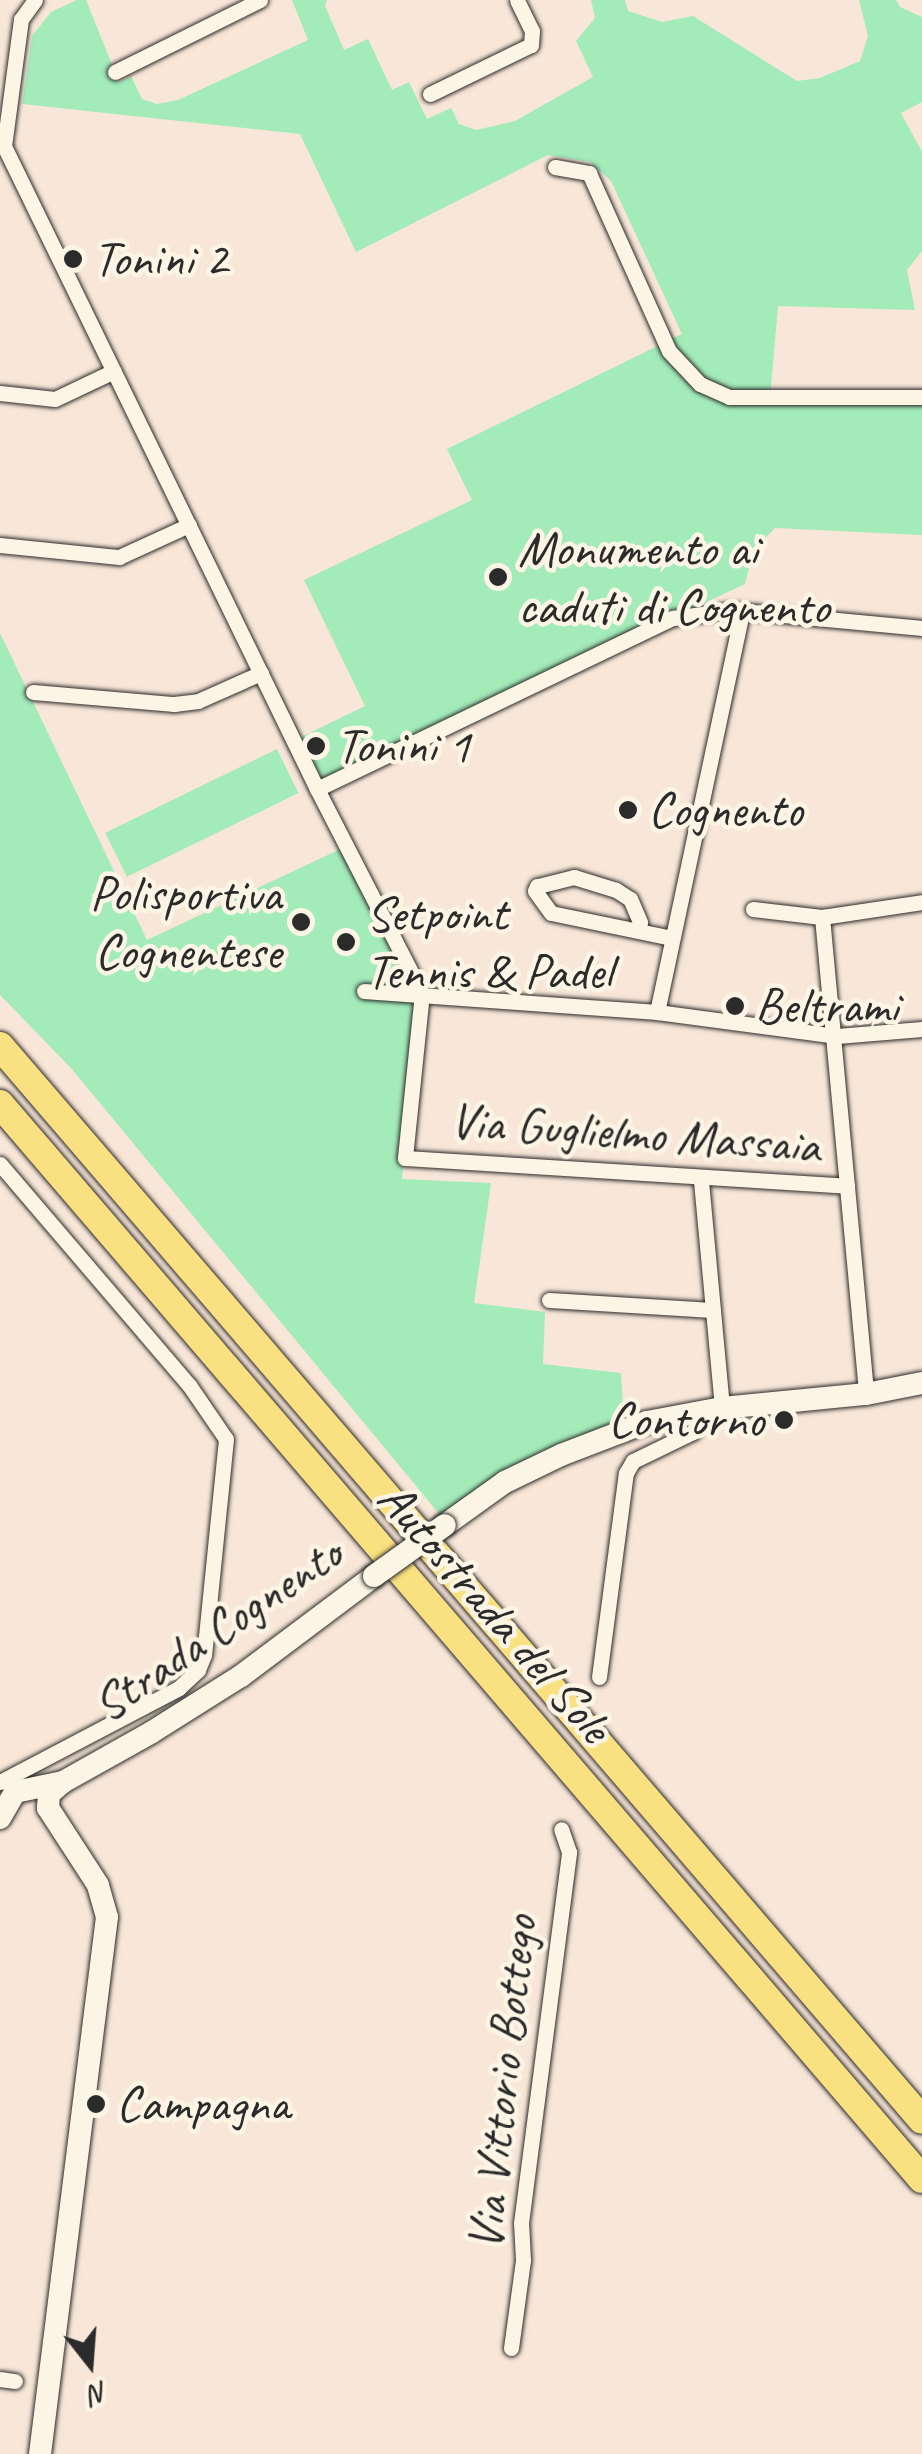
<!DOCTYPE html>
<html>
<head>
<meta charset="utf-8">
<style>
	body { margin:0 }
	#map { position:relative; width:922px; height:2454px; overflow:hidden; background:#f8e6d8; font-family:Caveat,sans-serif }
	div>[style] { position:absolute }
	[style*='--x'] { left:calc(var(--x)*1px); top:calc(var(--y)*1px); width:calc(var(--w)*1px); rotate:calc(var(--a)*1deg) }
	.green>* { inset:0; background:#a3ebb9; transform-origin:0 0 }
	.roads { filter:drop-shadow(0 0 2px #2b2b2b) drop-shadow(0 0 2px #2b2b2b) }
	.street>* { height:15px; margin:-7.5px; padding:0 7.5px; transform-origin:7.5px; border-radius:7.5px; background:#fcf5e5 }
	.secondary>* { height:22px; margin:-11px; padding:0 11px; transform-origin:11px; border-radius:11px; background:#fcf5e5 }
	.highway>* { height:28px; margin:-14px; padding:0 14px; transform-origin:14px; border-radius:14px; background:#f9e181 }
	.bridges { filter:drop-shadow(0 0 2px #2b2b2b) drop-shadow(0 0 2px #2b2b2b) }
	.secondary-bridge>* { height:22px; margin:-11px; padding:0 11px; transform-origin:11px; border-radius:11px; background:#fcf5e5 }
	.dots>* { width:28px; height:28px; translate:-50% -50%; box-sizing:border-box; border:5px solid #fcf5e5; border-radius:50% }
	span { translate:-50% -50%; white-space:nowrap; text-align:center; line-height:1.15; -webkit-text-stroke:9px #fcf5e5; paint-order:stroke }
	.poi-label { font-size:50px; color:#2b2b2b }
	.left { translate:0 -50%; text-align:left }
	.right { translate:-100% -50%; text-align:right }
	.street-label { font-size:50px; color:#2b2b2b }
	.north { position:absolute; left:40px; top:2314px; width:100px; height:100px; -webkit-text-stroke:8px #fcf5e5; paint-order:stroke; rotate:163deg; font-size:28px; font-weight:700; line-height:40px; text-align:center; color:#2b2b2b }
	.north::after { content:''; display:block; margin:auto; width:35px; height:45px; background:#2b2b2b; clip-path:polygon(50% 0,100% 100%,50% 72%,0 100%) }
</style>
</head>
<body>
<div id="map">
	<div class="green">
		<i style="clip-path:polygon(77px 0,86px 0,119px 82px,131px 76px,142px 99px,157px 104px,178px 100px,308px 40px,292px 0,327px 0,325px 6px,344px 50px,368px 39px,392px 90px,409px 82px,427px 119px,451px 108px,459px 124px,476px 130px,515px 121px,593px 77px,576px 41px,595px 18px,591px 0,625px 0,628px 11px,662px 22px,693px 16px,797px 81px,820px 78px,860px 61px,868px 36px,859px 0,896px 0,900px 7px,922px 17px,922px 102px,901px 113px,922px 152px,922px 251px,907px 270px,915px 310px,778px 306px,770px 398px,922px 402px,922px 535px,775px 528px,753px 551px,745px 584px,323px 782px,301px 737px,365px 706px,304px 580px,472px 500px,447px 449px,682px 334px,611px 181px,590px 162px,548px 155px,356px 252px,300px 134px,22px 104px,32px 36px,51px 12px)"></i>
		<i style="clip-path:polygon(0 633px,147px 940px,349px 845px,422px 994px,402px 1179px,491px 1183px,474px 1303px,545px 1312px,543px 1364px,621px 1373px,624px 1423px,445px 1521px,71px 1068px,0 995px)"></i>
		<i style="left:277px;top:749px;width:49px;height:191px;rotate:64deg"></i>
	</div>
	<div class="roads">
		<div class="street">
			<i style="--x:35;--y:0;--w:24;--a:126"></i>
			<i style="--x:21;--y:19;--w:128;--a:97.6"></i>
			<i style="--x:4;--y:146;--w:715;--a:64.04"></i>
			<i style="--x:317;--y:789;--w:229;--a:62.8"></i>
			<i style="--x:115;--y:72;--w:162;--a:-26.4"></i>
			<i style="--x:430;--y:94;--w:112;--a:-25.9"></i>
			<i style="--x:531;--y:45;--w:14;--a:-86"></i>
			<i style="--x:532;--y:31;--w:34;--a:-116"></i>
			<i style="--x:555;--y:167;--w:35;--a:10"></i>
			<i style="--x:589;--y:173;--w:195;--a:65.8"></i>
			<i style="--x:669;--y:351;--w:45;--a:46.8"></i>
			<i style="--x:700;--y:384;--w:32;--a:24"></i>
			<i style="--x:729;--y:397;--w:193;--a:0"></i>
			<i style="--x:0;--y:393;--w:55;--a:6.2"></i>
			<i style="--x:55;--y:399;--w:65;--a:-25.4"></i>
			<i style="--x:0;--y:545;--w:120;--a:5.8"></i>
			<i style="--x:119;--y:557;--w:77;--a:-24.6"></i>
			<i style="--x:33;--y:692;--w:142;--a:4.9"></i>
			<i style="--x:174;--y:704;--w:24;--a:-7"></i>
			<i style="--x:198;--y:701;--w:69;--a:-24"></i>
			<i style="--x:317;--y:789;--w:395;--a:-25.7"></i>
			<i style="--x:673;--y:618;--w:59;--a:-7.9"></i>
			<i style="--x:731;--y:610;--w:192;--a:5.4"></i>
			<i style="--x:753;--y:909;--w:69;--a:6.6"></i>
			<i style="--x:822;--y:917;--w:101;--a:-8.5"></i>
			<i style="--x:822;--y:917;--w:479;--a:84.7"></i>
			<i style="--x:638;--y:930;--w:8;--a:-76"></i>
			<i style="--x:640;--y:922;--w:25;--a:-113"></i>
			<i style="--x:630;--y:899;--w:17;--a:-147"></i>
			<i style="--x:616;--y:890;--w:44;--a:-162.8"></i>
			<i style="--x:574;--y:877;--w:38;--a:166"></i>
			<i style="--x:537;--y:886;--w:5;--a:112"></i>
			<i style="--x:535;--y:891;--w:27;--a:54"></i>
			<i style="--x:551;--y:913;--w:124;--a:11.7"></i>
			<i style="--x:364;--y:991;--w:294;--a:4.1"></i>
			<i style="--x:657;--y:1012;--w:182;--a:7.6"></i>
			<i style="--x:837;--y:1036;--w:85;--a:-4.7"></i>
			<i style="--x:422;--y:993;--w:166;--a:95.9"></i>
			<i style="--x:405;--y:1158;--w:443;--a:3.6"></i>
			<i style="--x:657;--y:1012;--w:409;--a:-78"></i>
			<i style="--x:0;--y:1164;--w:291;--a:49.5"></i>
			<i style="--x:189;--y:1385;--w:65;--a:55.6"></i>
			<i style="--x:226;--y:1439;--w:217;--a:95.8"></i>
			<i style="--x:204;--y:1655;--w:16;--a:112"></i>
			<i style="--x:198;--y:1670;--w:26;--a:137"></i>
			<i style="--x:179;--y:1688;--w:202;--a:152.3"></i>
			<i style="--x:701;--y:1181;--w:228;--a:84.7"></i>
			<i style="--x:549;--y:1300;--w:164;--a:3.5"></i>
			<i style="--x:599;--y:1677;--w:206;--a:-82.5"></i>
			<i style="--x:626;--y:1473;--w:14;--a:-60"></i>
			<i style="--x:633;--y:1461;--w:67;--a:-25.8"></i>
			<i style="--x:693;--y:1432;--w:9;--a:-63"></i>
			<i style="--x:697;--y:1424;--w:11;--a:-105"></i>
			<i style="--x:511;--y:2348;--w:89;--a:-82.2"></i>
			<i style="--x:523;--y:2260;--w:37;--a:-93"></i>
			<i style="--x:521;--y:2223;--w:374;--a:-82.6"></i>
			<i style="--x:569;--y:1852;--w:24;--a:-109"></i>
			<i style="--x:0;--y:2379;--w:15;--a:8"></i>
		</div>
		<div class="secondary">
			<i style="--x:445;--y:1525;--w:74;--a:-35.6"></i>
			<i style="--x:505;--y:1482;--w:62;--a:-25.7"></i>
			<i style="--x:561;--y:1455;--w:92;--a:-21"></i>
			<i style="--x:647;--y:1422;--w:76;--a:-10.6"></i>
			<i style="--x:722;--y:1408;--w:145;--a:-5.6"></i>
			<i style="--x:866;--y:1394;--w:57;--a:-11.1"></i>
			<i style="--x:0;--y:1818;--w:30;--a:-60"></i>
			<i style="--x:15;--y:1792;--w:49;--a:-11.8"></i>
			<i style="--x:63;--y:1782;--w:102;--a:-29.3"></i>
			<i style="--x:152;--y:1732;--w:105;--a:-32.2"></i>
			<i style="--x:241;--y:1676;--w:166;--a:-36.9"></i>
			<i style="--x:40;--y:2454;--w:541;--a:-82.89"></i>
			<i style="--x:107;--y:1917;--w:33;--a:-106"></i>
			<i style="--x:98;--y:1885;--w:92;--a:-123"></i>
			<i style="--x:48;--y:1808;--w:14;--a:-86"></i>
			<i style="--x:49;--y:1794;--w:18;--a:-41"></i>
		</div>
		<div class="highway">
			<i style="--x:0;--y:1046;--w:1415;--a:49.35"></i>
			<i style="--x:0;--y:1104;--w:1416;--a:49.38"></i>
		</div>
	</div>
	<div class="bridges">
		<div class="secondary-bridge">
			<i style="--x:374;--y:1576;--w:87;--a:-35.7"></i>
		</div>
	</div>
	<div class="dots">
		<i style="left:73px;top:259px;background:#2b2b2b"></i>
		<i style="left:498px;top:577px;background:#2b2b2b"></i>
		<i style="left:316px;top:746px;background:#2b2b2b"></i>
		<i style="left:628px;top:810px;background:#2b2b2b"></i>
		<i style="left:301px;top:922px;background:#2b2b2b"></i>
		<i style="left:346px;top:942px;background:#2b2b2b"></i>
		<i style="left:735px;top:1006px;background:#2b2b2b"></i>
		<i style="left:784px;top:1420px;background:#2b2b2b"></i>
		<i style="left:96px;top:2104px;background:#2b2b2b"></i>
	</div>
	<div class="poi-label">
		<span class="left" style="left:93px;top:259px">Tonini 2</span>
		<span class="left" style="left:518px;top:577px">Monumento ai<br>caduti di Cognento</span>
		<span class="left" style="left:336px;top:746px">Tonini 1</span>
		<span class="left" style="left:648px;top:810px">Cognento</span>
		<span class="right" style="left:281px;top:922px">Polisportiva<br>Cognentese</span>
		<span class="left" style="left:366px;top:942px">Setpoint<br>Tennis &amp; Padel</span>
		<span class="left" style="left:755px;top:1006px">Beltrami</span>
		<span class="right" style="left:764px;top:1420px">Contorno</span>
		<span class="left" style="left:116px;top:2104px">Campagna</span>
	</div>
	<div class="street-label">
		<span style="left:635px;top:1133px;rotate:4deg">Via Guglielmo Massaia</span>
		<span style="left:495px;top:1612px;rotate:49deg">Autostrada del Sole</span>
		<span style="left:217px;top:1629px;rotate:-34deg">Strada Cognento</span>
		<span style="left:502px;top:2083px;rotate:-84deg">Via Vittorio Bottego</span>
	</div>
	<div class="north">N</div>
</div>
</body>
</html>
